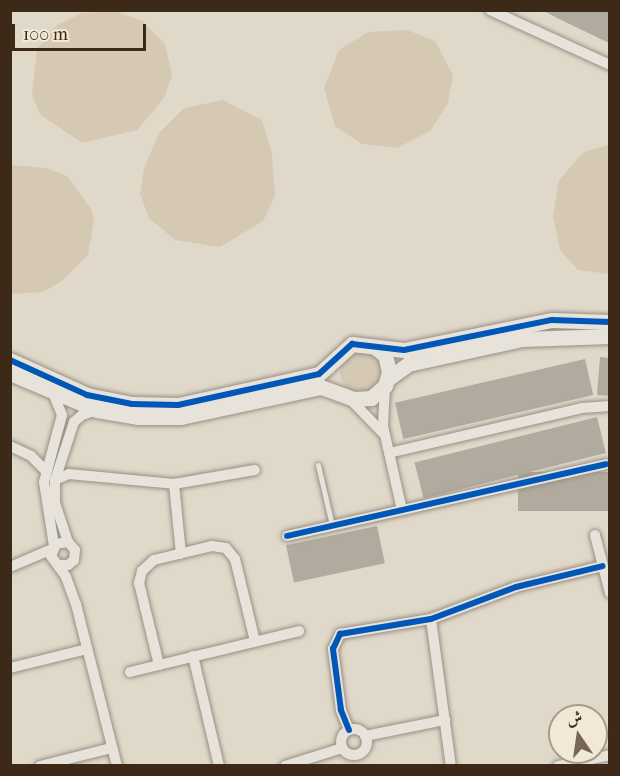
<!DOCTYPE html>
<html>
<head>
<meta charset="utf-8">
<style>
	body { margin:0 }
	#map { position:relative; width:620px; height:776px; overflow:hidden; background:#e0d8c9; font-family:"IM FELL French Canon",Amiri,serif }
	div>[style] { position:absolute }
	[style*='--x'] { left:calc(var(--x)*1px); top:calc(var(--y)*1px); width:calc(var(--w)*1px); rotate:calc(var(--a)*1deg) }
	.green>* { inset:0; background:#d6c9b4 }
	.round { border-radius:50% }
	.building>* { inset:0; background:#b1aa9f; transform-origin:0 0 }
	.roads { filter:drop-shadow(0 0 2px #979085) drop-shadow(0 0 2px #979085) }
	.lane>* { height:5px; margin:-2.5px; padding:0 2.5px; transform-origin:2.5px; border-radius:2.5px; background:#e7e3db }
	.street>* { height:10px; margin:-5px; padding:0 5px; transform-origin:5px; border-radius:5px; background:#e7e3db }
	.street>.ring { margin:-5px; padding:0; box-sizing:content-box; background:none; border:10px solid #e7e3db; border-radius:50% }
	.secondary>* { height:15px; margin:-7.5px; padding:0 7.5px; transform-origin:7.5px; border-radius:7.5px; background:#e7e3db }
	.cycleway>* { height:6px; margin:-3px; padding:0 3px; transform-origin:3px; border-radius:3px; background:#0057b8 }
	span { translate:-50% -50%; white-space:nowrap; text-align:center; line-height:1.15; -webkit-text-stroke:4.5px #f1e8d5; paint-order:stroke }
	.frame { position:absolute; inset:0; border:12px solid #3d2918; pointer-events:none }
	.north { position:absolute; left:548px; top:704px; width:60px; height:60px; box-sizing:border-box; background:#f1e8d5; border:2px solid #a99c89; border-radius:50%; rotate:347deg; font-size:16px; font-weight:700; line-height:24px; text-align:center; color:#3d2918 }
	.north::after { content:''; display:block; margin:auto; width:21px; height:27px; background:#766656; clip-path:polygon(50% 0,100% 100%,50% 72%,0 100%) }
	.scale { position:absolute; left:12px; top:24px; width:134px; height:27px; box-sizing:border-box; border:3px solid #3d2918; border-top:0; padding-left:8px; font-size:18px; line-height:21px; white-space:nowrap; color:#3d2918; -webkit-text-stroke:4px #f1e8d5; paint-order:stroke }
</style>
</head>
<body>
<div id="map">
	<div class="green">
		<i style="clip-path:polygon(114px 11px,142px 21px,165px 44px,172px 75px,164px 98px,137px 130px,82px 143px,41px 115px,32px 96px,37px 49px,57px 25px,82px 13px)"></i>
		<i style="clip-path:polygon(407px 30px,435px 41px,453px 75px,448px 103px,430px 131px,397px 148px,362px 144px,335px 126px,324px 88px,339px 50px,368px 32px)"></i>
		<i style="clip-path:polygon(223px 100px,262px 120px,272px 153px,275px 196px,263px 221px,220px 247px,175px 240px,149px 218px,140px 194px,144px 168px,159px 133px,184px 108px)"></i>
		<i style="clip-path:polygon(609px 145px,610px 145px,609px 274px,578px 270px,560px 250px,553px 217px,559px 180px,584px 152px)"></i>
		<i style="clip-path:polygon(11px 165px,46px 168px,67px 176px,92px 210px,94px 221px,88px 255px,62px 281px,43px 292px,11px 294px)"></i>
		<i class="round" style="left:340px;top:351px;width:42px;height:42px"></i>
	</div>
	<div class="building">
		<i style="clip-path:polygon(542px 10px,609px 10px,609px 43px,559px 19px)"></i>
		<i style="clip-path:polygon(600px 357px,609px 358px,609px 396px,597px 395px)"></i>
		<i style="left:585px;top:359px;width:37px;height:195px;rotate:77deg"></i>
		<i style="left:597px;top:417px;width:37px;height:188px;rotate:76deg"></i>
		<i style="left:609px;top:472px;width:39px;height:91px;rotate:90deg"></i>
		<i style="left:377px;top:526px;width:38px;height:93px;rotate:78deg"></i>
	</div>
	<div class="roads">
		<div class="lane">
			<i style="--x:318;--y:465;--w:62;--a:76.9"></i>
		</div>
		<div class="street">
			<i style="--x:490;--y:10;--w:132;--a:24.6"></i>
			<i style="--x:385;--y:386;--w:40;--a:92.9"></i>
			<i style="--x:383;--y:426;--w:86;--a:77.3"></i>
			<i style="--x:350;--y:399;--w:47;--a:45.9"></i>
			<i style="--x:10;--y:446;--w:23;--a:25"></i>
			<i style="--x:31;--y:456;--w:21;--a:45"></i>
			<i style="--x:389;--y:453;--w:198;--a:-13.1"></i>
			<i style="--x:582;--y:408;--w:28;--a:-4"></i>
			<i style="--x:55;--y:480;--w:15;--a:-23"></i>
			<i style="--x:69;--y:474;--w:105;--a:5.4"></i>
			<i style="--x:174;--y:484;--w:82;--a:-9.8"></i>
			<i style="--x:174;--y:484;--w:70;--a:84.3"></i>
			<i style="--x:595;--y:535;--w:60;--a:75.5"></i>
			<i style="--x:287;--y:536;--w:327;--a:-12.7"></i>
			<i style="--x:68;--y:542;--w:41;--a:-108.4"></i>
			<i style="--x:55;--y:503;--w:23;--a:-90"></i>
			<i style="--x:55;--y:480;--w:61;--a:-71.9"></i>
			<i style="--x:74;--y:422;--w:11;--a:-41"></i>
			<i style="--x:82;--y:415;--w:16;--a:-18"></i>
			<i style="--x:54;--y:546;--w:65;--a:-98.9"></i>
			<i style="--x:44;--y:482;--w:69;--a:-75"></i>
			<i style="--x:62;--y:415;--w:22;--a:-112"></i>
			<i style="--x:58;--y:565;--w:10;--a:0"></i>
			<i style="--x:68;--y:565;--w:8;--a:-40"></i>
			<i style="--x:74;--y:560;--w:10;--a:-84"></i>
			<i style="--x:75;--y:550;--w:11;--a:-131"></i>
			<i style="--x:68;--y:542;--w:12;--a:171"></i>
			<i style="--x:56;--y:544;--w:13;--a:113"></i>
			<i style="--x:51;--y:556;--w:26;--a:54"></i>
			<i style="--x:66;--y:577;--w:29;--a:70"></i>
			<i style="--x:76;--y:604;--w:167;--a:75.8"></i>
			<i style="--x:10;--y:567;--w:46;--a:-23.2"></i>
			<i style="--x:431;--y:619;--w:148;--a:82.3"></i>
			<i style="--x:193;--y:656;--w:113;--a:76.7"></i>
			<i style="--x:159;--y:665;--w:84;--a:-103.7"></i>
			<i style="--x:139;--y:583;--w:12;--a:-76"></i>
			<i style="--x:142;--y:571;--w:16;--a:-43"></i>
			<i style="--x:154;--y:560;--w:60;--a:-13.6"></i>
			<i style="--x:212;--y:546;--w:14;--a:8"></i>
			<i style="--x:226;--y:548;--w:14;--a:51"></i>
			<i style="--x:235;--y:559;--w:84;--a:76.3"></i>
			<i style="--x:10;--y:668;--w:79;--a:-13.9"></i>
			<i style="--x:130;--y:672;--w:174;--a:-13.6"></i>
			<i class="ring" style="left:341px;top:729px;width:16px;height:16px"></i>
			<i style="--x:349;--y:730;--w:22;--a:-112"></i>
			<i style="--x:341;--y:710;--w:62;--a:-97.5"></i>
			<i style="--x:333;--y:649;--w:17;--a:-65"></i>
			<i style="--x:340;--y:634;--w:92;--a:-9.4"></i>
			<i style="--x:431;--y:619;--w:91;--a:-20.6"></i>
			<i style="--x:516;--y:587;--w:89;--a:-13.6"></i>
			<i style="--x:365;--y:736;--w:82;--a:-11.3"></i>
			<i style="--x:40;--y:766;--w:73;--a:-14.2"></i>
			<i style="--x:285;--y:766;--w:60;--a:-17.5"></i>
			<i style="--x:558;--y:766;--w:53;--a:-11.9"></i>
		</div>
		<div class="secondary">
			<i style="--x:10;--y:360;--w:85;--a:24.4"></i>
			<i style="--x:87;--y:395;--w:46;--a:11.3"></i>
			<i style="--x:132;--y:404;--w:46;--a:1.2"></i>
			<i style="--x:178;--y:405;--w:144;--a:-12.4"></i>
			<i style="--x:319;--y:374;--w:45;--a:-42.3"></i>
			<i style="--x:352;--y:344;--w:52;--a:6.6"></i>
			<i style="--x:404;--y:350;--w:151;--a:-11.5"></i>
			<i style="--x:552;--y:320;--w:58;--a:2"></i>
			<i style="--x:10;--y:373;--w:95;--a:23"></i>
			<i style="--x:97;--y:410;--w:42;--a:9.7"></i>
			<i style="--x:138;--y:417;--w:43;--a:0"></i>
			<i style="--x:181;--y:417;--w:143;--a:-12.1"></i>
			<i style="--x:321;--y:387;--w:35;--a:20"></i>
			<i style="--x:354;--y:399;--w:17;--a:-3"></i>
			<i style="--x:371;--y:398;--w:18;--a:-41"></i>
			<i style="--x:385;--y:386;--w:15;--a:-74"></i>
			<i style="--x:389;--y:372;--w:17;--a:-103"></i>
			<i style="--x:385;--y:355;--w:11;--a:-142"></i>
			<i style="--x:389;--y:378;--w:24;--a:-36"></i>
			<i style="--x:408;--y:364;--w:117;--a:-12.4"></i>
			<i style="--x:522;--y:339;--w:88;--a:-2"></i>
		</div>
	</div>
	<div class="cycleway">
		<i style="--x:10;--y:360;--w:85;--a:24.4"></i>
		<i style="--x:87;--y:395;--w:46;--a:11.3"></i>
		<i style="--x:132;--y:404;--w:46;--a:1.2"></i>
		<i style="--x:178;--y:405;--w:144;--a:-12.4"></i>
		<i style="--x:319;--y:374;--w:45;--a:-42.3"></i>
		<i style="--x:352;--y:344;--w:52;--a:6.6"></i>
		<i style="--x:404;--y:350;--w:151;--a:-11.5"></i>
		<i style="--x:552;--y:320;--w:58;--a:2"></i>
		<i style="--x:287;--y:536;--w:327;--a:-12.7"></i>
		<i style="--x:349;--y:730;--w:22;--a:-112"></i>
		<i style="--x:341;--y:710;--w:62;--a:-97.5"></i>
		<i style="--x:333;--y:649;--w:17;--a:-65"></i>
		<i style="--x:340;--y:634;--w:92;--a:-9.4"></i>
		<i style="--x:431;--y:619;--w:91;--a:-20.6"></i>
		<i style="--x:516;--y:587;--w:89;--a:-13.6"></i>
	</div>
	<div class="frame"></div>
	<div class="north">ش</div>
	<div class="scale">100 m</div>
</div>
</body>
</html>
